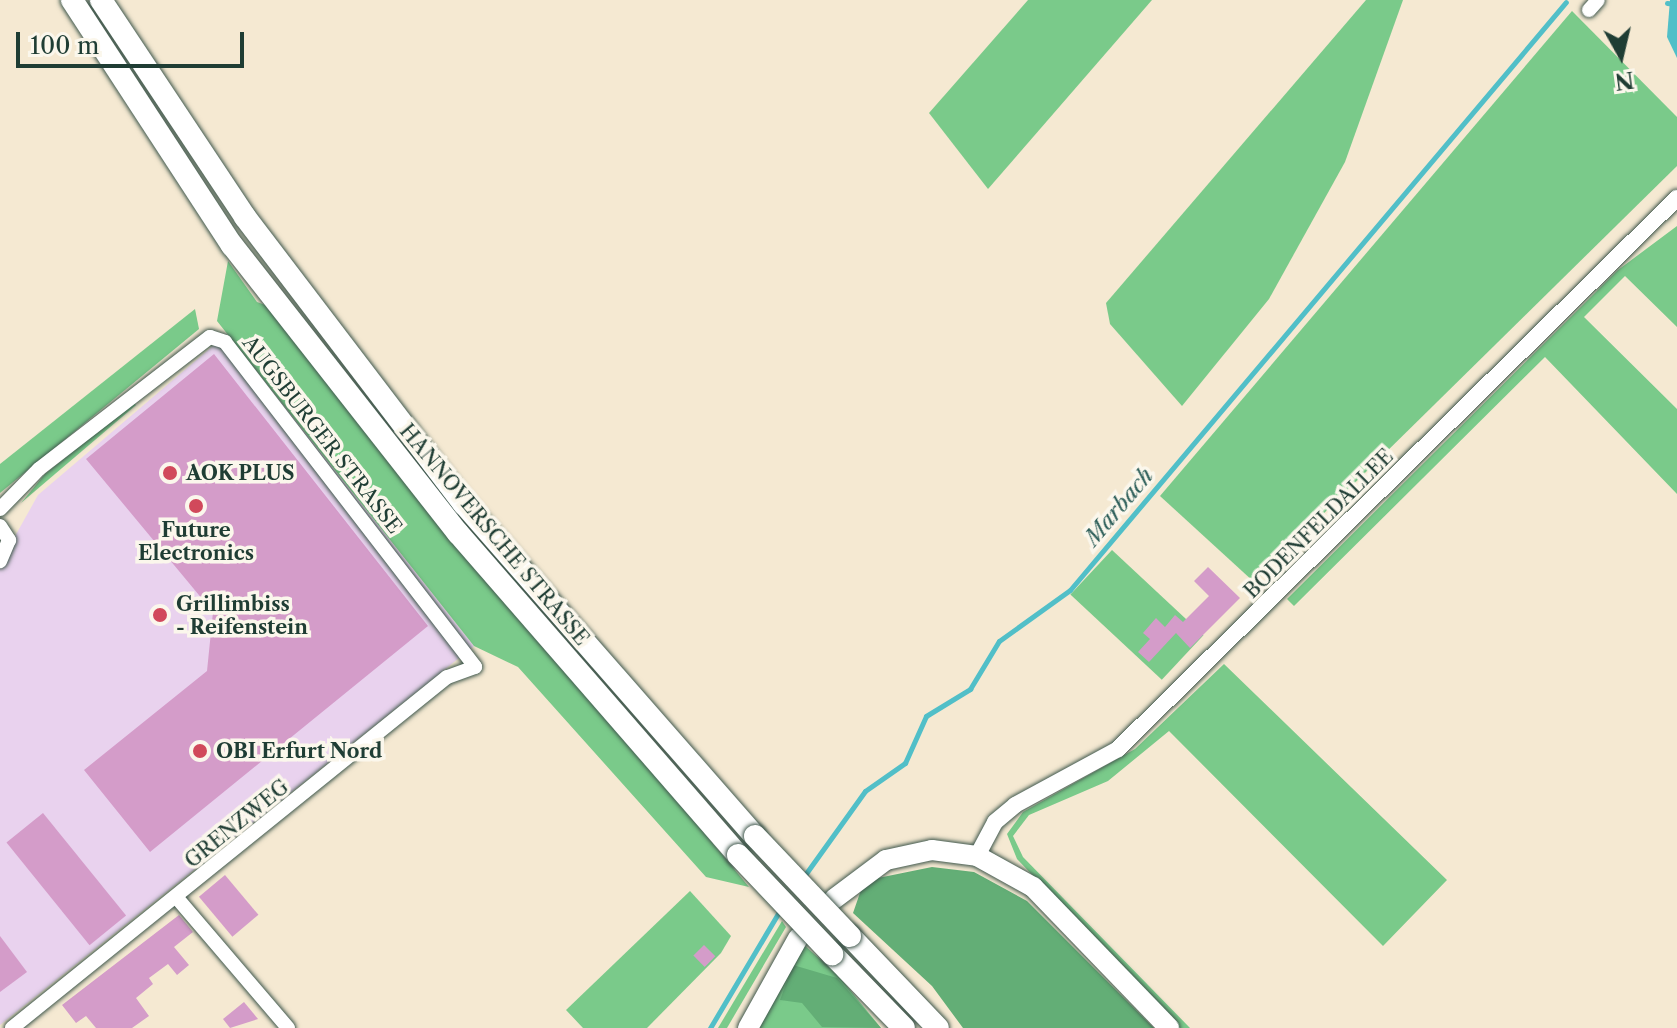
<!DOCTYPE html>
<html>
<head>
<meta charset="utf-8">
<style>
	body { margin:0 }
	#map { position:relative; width:1677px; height:1028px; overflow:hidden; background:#f5e9d2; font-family:"Libre Caslon Text",serif }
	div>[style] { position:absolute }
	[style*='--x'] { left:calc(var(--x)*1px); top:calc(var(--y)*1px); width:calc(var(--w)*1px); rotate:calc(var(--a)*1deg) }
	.built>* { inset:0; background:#e9d2ee }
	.green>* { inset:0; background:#7aca8a; transform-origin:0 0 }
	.forest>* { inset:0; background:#63ae76 }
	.water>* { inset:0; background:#51bfc8 }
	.stream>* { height:5px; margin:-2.5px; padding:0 2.5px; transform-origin:2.5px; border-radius:2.5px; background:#51bfc8 }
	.building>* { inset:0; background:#d49cc9; transform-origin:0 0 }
	.roads { filter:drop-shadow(0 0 2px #3f574c) drop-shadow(0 0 2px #3f574c) }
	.minor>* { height:14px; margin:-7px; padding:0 7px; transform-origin:7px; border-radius:7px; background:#fff }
	.tertiary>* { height:16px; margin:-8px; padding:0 8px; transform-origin:8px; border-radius:8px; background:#fff }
	.secondary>* { height:20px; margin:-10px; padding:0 10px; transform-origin:10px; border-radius:10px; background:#fff }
	.trunk>* { height:22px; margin:-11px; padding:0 11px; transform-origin:11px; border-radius:11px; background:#fff }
	.bridges { filter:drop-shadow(0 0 2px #3f574c) drop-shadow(0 0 2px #3f574c) }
	.trunk-bridge>* { height:22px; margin:-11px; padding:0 11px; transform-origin:11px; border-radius:11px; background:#fff }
	.dots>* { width:22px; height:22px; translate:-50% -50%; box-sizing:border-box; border:4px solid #fbf7ec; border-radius:50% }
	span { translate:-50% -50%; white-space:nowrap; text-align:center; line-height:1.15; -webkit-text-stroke:7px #fbf7ec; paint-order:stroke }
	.street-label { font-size:20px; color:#1f3d34 }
	.poi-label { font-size:20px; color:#1f3d34; font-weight:700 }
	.left { translate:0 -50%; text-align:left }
	.water-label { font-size:22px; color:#2c5e59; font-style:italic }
	.north { position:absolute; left:1581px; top:16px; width:80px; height:80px; -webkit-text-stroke:6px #fbf7ec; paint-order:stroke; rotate:172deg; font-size:22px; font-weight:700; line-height:32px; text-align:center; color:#1f3d34 }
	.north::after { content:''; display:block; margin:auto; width:28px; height:36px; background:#1f3d34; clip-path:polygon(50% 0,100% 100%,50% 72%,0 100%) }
	.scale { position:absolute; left:16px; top:32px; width:228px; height:36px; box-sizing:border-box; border:4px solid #1f3d34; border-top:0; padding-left:10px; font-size:24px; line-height:28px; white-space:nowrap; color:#1f3d34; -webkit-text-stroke:6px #fbf7ec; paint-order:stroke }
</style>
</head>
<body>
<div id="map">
	<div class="built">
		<i style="clip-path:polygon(227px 334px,474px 646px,0 1025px,0 563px,38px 495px)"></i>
	</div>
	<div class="green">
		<i style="clip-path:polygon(1028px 0,1152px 0,988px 189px,929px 113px)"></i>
		<i style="clip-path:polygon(1366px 0,1403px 0,1345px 162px,1269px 299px,1182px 406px,1110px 324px,1106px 303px)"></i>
		<i style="clip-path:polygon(1572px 11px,1677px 117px,1677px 166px,1254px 582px,1160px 496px)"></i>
		<i style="clip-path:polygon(1677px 226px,1677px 327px,1625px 276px,1584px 317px,1677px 409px,1677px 494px,1545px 357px,1294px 606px,1287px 599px,1618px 270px)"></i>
		<i style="clip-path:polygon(228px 261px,257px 302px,268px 306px,749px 887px,706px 877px,518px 667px,474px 646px,217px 321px)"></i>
		<i style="clip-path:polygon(195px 309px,199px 329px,0 493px,0 464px)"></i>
		<i style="clip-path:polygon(134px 403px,136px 405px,21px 503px,45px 474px)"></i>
		<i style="left:1112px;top:550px;width:125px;height:61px;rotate:43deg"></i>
		<i style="clip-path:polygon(1224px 664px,1447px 880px,1383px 946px,1169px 731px,1108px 781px,1029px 815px,1013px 836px,1023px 857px,1190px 1028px,1179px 1028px,1017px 859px,1007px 834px,1023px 812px,1135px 749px)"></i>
		<i style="clip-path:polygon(690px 891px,731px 936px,721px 953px,647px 1028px,583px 1028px,566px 1010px)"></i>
		<i style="clip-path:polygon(782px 921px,786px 927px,727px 1028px,718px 1028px)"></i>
		<i style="clip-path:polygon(804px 945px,837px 974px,881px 1028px,756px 1028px)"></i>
	</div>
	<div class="forest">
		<i style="clip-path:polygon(932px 867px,974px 872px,1027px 901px,1154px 1028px,963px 1028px,932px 986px,853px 913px,861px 890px,878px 878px)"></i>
		<i style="clip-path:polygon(793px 965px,837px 978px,881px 1028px,822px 1027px,802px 1003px,780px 1000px)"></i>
	</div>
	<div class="water">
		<i style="clip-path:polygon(1670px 0,1677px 0,1677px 58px,1667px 37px)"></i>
	</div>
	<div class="stream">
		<i style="--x:1667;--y:3;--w:10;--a:6"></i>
		<i style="--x:802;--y:879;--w:108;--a:-54.4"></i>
		<i style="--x:865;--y:791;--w:49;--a:-35"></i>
		<i style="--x:905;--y:763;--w:51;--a:-65.9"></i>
		<i style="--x:926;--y:716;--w:52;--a:-31.5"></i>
		<i style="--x:970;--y:689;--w:56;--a:-58.9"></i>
		<i style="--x:999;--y:641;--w:87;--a:-35.7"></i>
		<i style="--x:1070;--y:590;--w:769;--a:-49.85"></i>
		<i style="--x:710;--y:1028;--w:137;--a:-59.3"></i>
	</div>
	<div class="building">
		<i style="clip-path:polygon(214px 354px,428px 626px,150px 852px,84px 770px,207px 671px,213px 612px,86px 459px)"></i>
		<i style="clip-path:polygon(1208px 567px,1240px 598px,1190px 648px,1176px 633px,1149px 662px,1138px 652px,1150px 639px,1143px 633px,1156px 618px,1165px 627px,1175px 615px,1183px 622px,1209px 596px,1194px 581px)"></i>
		<i style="left:43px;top:813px;width:132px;height:47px;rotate:51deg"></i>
		<i style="left:225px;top:875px;width:52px;height:34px;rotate:50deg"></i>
		<i style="clip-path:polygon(179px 915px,193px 932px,174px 947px,189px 965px,177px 975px,168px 964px,149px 978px,153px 984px,136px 998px,149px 1016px,132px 1028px,96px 1028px,86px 1016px,76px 1023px,62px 1005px)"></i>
		<i style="clip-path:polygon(0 936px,27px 972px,0 992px)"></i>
		<i style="left:704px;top:945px;width:16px;height:15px;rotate:45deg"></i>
		<i style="clip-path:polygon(244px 1002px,258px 1019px,230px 1028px,223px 1019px)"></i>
	</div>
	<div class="roads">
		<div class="minor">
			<i style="--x:1589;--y:10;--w:13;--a:-48"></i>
			<i style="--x:0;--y:509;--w:56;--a:-45.7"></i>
			<i style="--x:39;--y:469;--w:216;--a:-37.7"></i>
			<i style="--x:210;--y:337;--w:16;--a:18"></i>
			<i style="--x:225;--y:342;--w:410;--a:52.4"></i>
			<i style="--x:475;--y:667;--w:30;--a:160"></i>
			<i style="--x:447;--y:677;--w:559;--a:141.1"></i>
			<i style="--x:0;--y:526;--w:17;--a:57"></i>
			<i style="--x:9;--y:540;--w:23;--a:113"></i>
			<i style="--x:177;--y:898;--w:171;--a:49.5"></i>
		</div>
		<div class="tertiary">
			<i style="--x:977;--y:856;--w:38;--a:-62"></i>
			<i style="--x:995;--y:822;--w:26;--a:-40"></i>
			<i style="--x:1015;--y:805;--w:117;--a:-28.5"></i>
			<i style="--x:1118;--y:749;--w:785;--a:-44.59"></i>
		</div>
		<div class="secondary">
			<i style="--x:834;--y:899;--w:65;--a:-36.9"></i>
			<i style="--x:886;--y:860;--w:47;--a:-12.3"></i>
			<i style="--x:932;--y:850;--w:45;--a:7.6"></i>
			<i style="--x:977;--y:856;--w:64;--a:29"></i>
			<i style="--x:1033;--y:887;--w:196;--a:46"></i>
			<i style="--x:748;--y:1028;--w:103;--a:-60.9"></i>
		</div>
		<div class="trunk">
			<i style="--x:72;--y:0;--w:293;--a:56.9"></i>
			<i style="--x:232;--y:245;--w:366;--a:51.9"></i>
			<i style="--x:458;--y:533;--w:427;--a:49"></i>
			<i style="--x:101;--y:0;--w:260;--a:56.4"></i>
			<i style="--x:245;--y:217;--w:361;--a:52.7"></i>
			<i style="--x:464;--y:504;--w:441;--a:48.8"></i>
			<i style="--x:850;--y:936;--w:127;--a:46.3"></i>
			<i style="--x:832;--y:954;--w:103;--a:45.8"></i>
		</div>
	</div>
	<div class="bridges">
		<div class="trunk-bridge">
			<i style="--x:755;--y:836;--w:138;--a:46.5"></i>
			<i style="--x:738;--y:855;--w:137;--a:46.5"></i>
		</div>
	</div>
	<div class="dots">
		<i style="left:170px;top:473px;background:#d1495b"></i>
		<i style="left:196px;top:506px;background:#d1495b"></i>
		<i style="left:160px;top:615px;background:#d1495b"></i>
		<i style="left:200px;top:751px;background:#d1495b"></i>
	</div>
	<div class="street-label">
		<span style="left:322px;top:435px;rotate:52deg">AUGSBURGER STRASSE</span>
		<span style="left:1319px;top:524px;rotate:-45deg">BODENFELDALLEE</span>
		<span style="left:494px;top:535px;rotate:50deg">HANNOVERSCHE STRASSE</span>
		<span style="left:237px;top:824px;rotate:-39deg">GRENZWEG</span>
	</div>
	<div class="poi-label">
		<span class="left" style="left:186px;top:473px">AOK PLUS</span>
		<span style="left:196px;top:542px">Future<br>Electronics</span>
		<span class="left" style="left:176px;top:616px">Grillimbiss<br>- Reifenstein</span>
		<span class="left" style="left:216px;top:751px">OBI Erfurt Nord</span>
	</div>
	<div class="water-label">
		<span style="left:1119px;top:507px;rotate:-50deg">Marbach</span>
	</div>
	<div class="north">N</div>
	<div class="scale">100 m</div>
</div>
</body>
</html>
